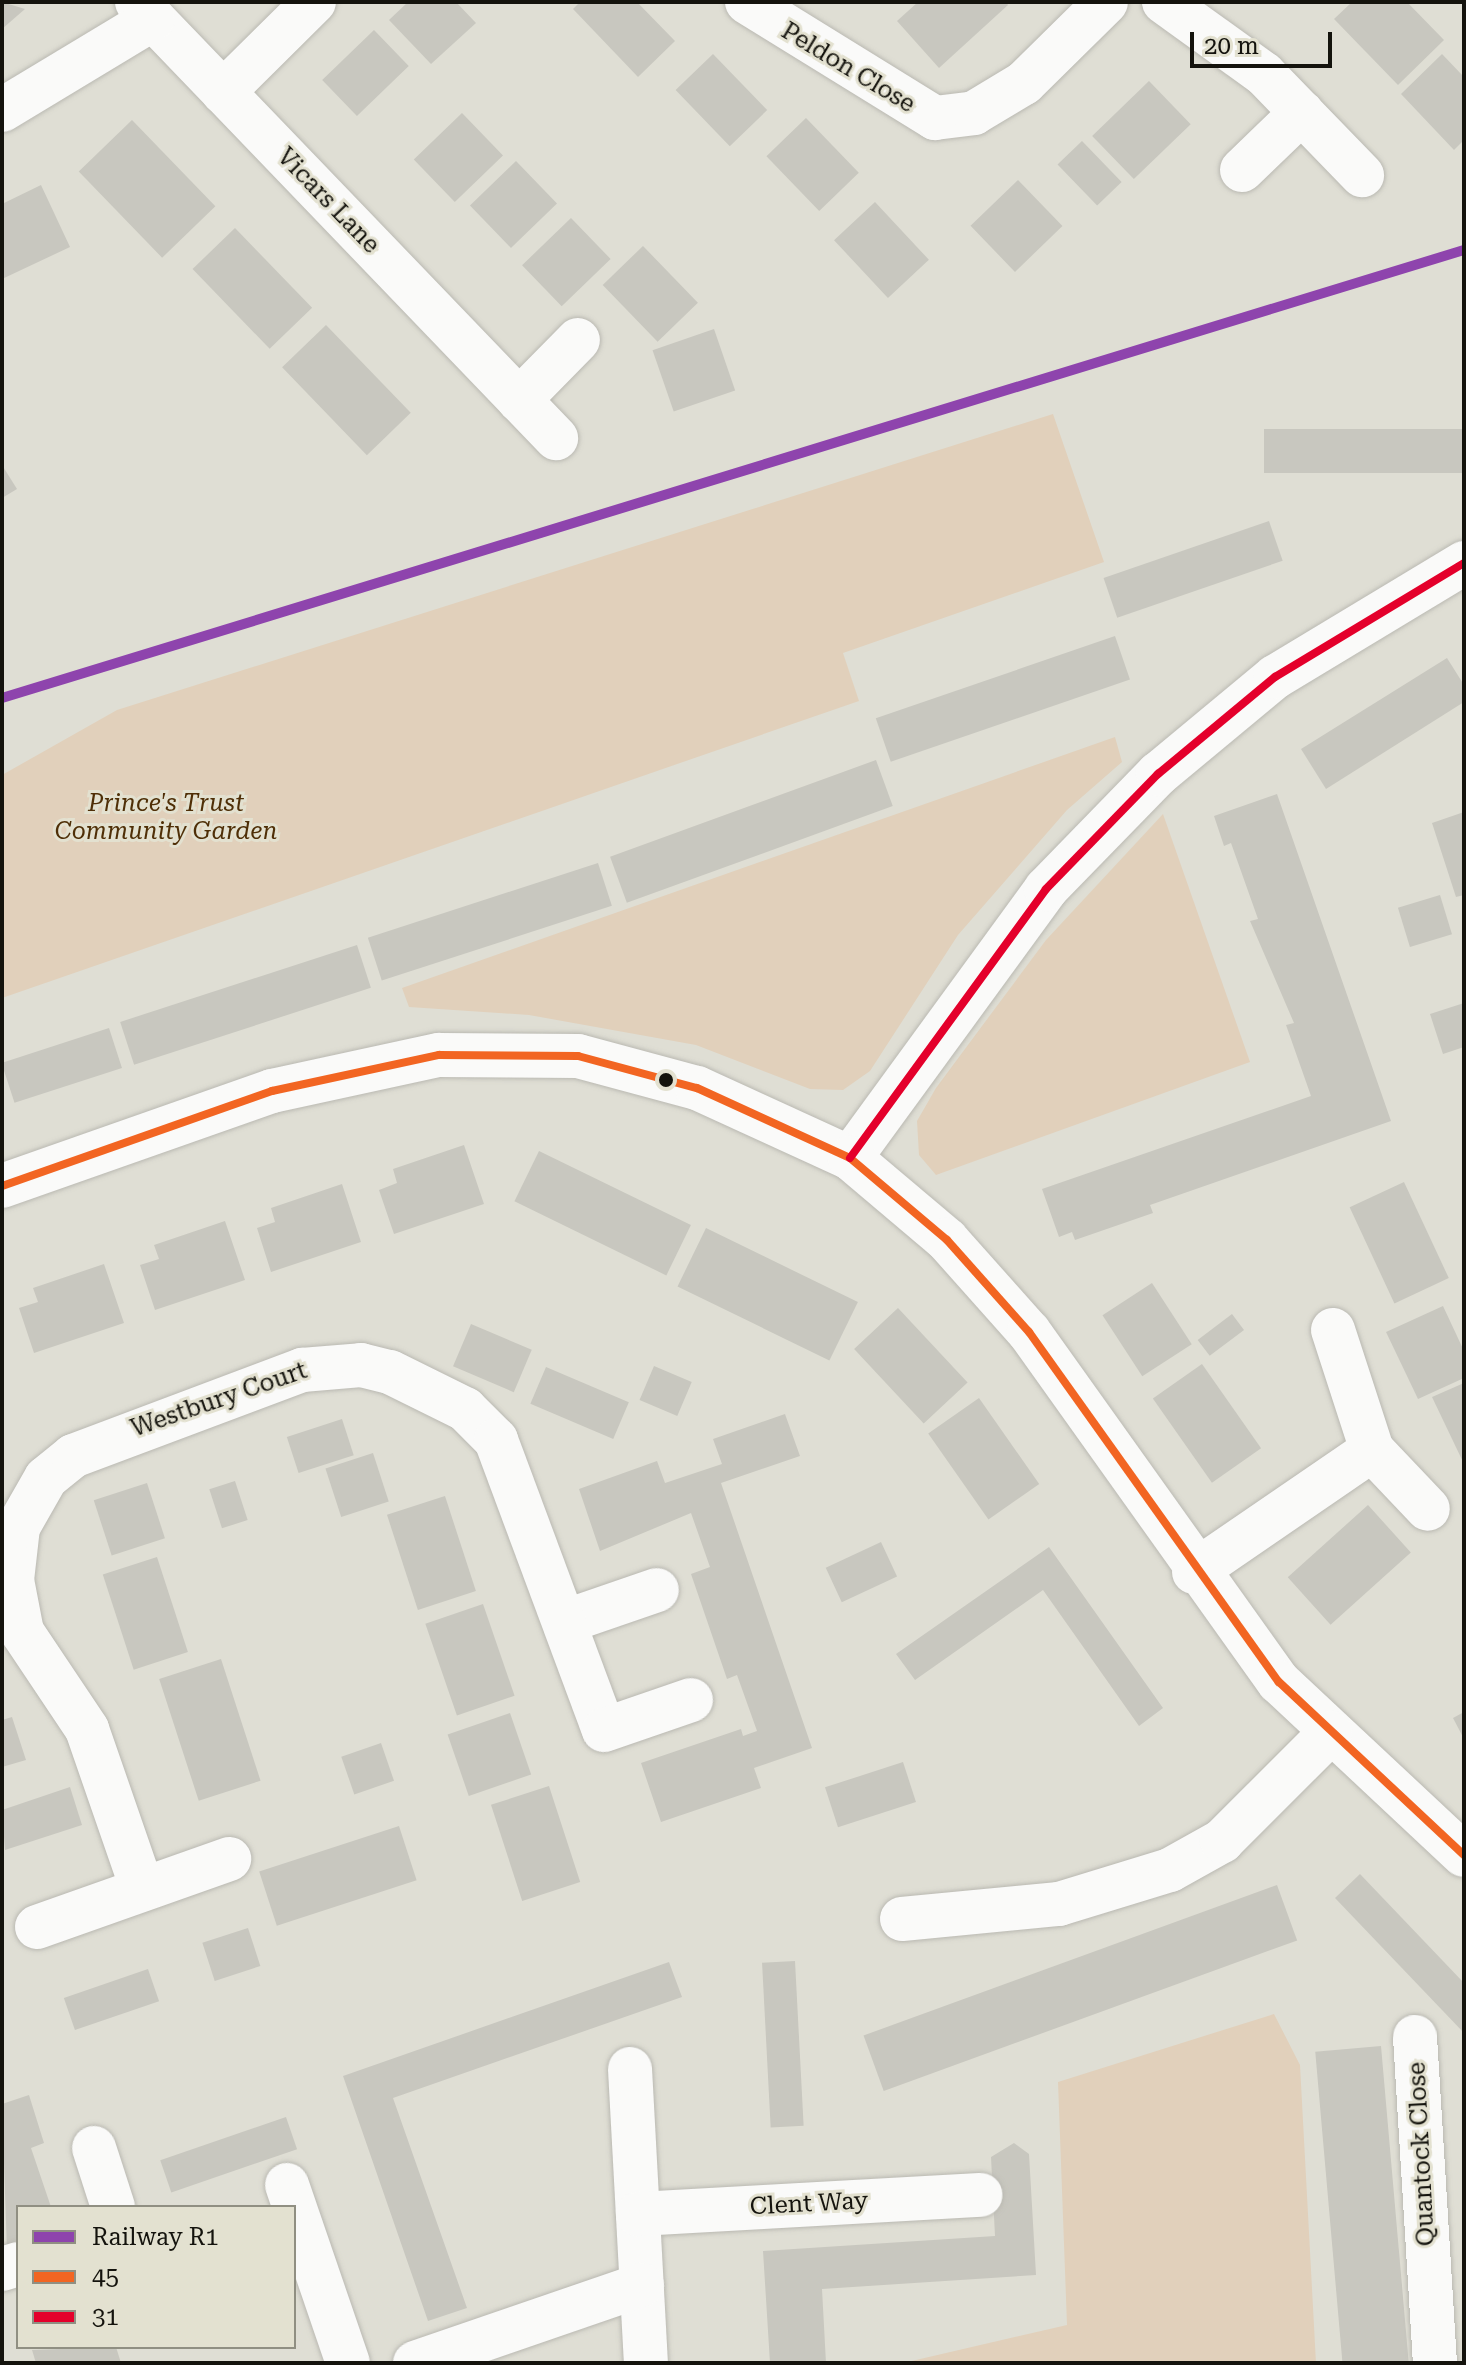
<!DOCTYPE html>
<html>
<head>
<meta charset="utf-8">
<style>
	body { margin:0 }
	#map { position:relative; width:1466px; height:2365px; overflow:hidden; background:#dfded4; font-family:"Roboto Serif",serif }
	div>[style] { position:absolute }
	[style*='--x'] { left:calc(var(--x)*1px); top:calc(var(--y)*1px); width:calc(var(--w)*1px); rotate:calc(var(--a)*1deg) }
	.green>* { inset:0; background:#e1d0bb }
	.building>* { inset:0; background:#c8c7bf; transform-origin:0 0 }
	.roads { filter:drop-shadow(0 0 2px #bab9b2) drop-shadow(0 0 2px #bab9b2) }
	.minor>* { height:44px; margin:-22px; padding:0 22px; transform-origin:22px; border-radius:22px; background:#fafaf9 }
	.bus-1>* { height:8px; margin:-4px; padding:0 4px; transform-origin:4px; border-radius:4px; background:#f26522 }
	.bus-2>* { height:8px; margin:-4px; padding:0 4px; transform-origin:4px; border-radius:4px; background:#e4002b }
	.rail-1>* { height:10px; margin:-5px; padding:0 5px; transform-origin:5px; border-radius:5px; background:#8e44ad }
	.dots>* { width:22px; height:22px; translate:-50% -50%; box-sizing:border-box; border:4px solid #e3e1d0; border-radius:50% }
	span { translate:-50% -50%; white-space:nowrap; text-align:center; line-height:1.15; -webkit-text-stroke:6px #e3e1d0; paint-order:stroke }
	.street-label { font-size:24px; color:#14130d }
	.park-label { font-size:24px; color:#4f2f07; font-style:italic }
	.frame { position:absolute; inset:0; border:4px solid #14130d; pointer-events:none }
	.legend { position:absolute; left:16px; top:2205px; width:280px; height:144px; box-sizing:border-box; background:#e3e1d0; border:2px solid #908f82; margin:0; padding:10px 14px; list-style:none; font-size:24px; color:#14130d }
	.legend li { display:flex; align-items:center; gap:16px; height:40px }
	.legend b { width:40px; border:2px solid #908f82 }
	.scale { position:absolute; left:1190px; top:32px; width:142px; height:36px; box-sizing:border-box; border:4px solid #14130d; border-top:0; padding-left:10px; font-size:24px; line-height:28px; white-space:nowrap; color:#14130d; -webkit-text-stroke:6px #e3e1d0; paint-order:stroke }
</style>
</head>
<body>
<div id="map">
	<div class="green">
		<i style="clip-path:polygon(1053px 414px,1104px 562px,843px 653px,859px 701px,2px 998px,2px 775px,117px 710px)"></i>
		<i style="clip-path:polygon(1115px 737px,1122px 762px,1067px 810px,958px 935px,870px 1071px,843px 1090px,810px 1089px,696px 1045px,529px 1015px,409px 1007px,402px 988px)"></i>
		<i style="clip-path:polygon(1163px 814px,1250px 1062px,936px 1175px,919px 1155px,917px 1121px,936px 1088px,1046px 940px)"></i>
		<i style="clip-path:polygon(1274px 2014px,1300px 2065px,1316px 2363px,903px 2363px,1067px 2325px,1058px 2082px)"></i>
	</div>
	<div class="building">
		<i style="clip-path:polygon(2px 2px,25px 9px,2px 29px)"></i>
		<i style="clip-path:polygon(408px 2px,456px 2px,476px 23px,431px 64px,389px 20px)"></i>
		<i style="clip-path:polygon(580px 2px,637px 2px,675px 41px,638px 77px,573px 9px)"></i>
		<i style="clip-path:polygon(918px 2px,1006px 2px,1008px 5px,939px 68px,897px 21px)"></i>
		<i style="clip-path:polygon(1352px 2px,1407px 2px,1444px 40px,1398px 85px,1334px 19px)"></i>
		<i style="left:374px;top:30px;width:50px;height:72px;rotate:46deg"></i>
		<i style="left:713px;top:54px;width:78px;height:52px;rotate:46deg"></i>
		<i style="clip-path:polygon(1442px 54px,1464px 77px,1464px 140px,1454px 150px,1401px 94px)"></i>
		<i style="left:1149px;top:81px;width:60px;height:79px;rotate:46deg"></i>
		<i style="left:462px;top:113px;width:59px;height:67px;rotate:46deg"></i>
		<i style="left:806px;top:118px;width:76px;height:55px;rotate:46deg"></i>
		<i style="left:132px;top:120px;width:120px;height:74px;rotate:46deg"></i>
		<i style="left:1082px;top:141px;width:57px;height:34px;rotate:46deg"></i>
		<i style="left:516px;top:161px;width:59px;height:64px;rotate:46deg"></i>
		<i style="left:1018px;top:180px;width:64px;height:66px;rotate:46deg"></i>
		<i style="clip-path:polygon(41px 185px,70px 247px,2px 279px,2px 204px)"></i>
		<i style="left:875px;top:202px;width:79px;height:56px;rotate:47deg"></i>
		<i style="left:571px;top:218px;width:57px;height:68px;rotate:46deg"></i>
		<i style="left:235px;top:228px;width:111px;height:59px;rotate:46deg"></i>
		<i style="left:643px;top:246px;width:79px;height:56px;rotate:46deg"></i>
		<i style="left:326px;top:325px;width:122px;height:61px;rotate:46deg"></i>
		<i style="left:714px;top:329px;width:65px;height:65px;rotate:71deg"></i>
		<i style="left:1464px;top:429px;width:44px;height:200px;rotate:90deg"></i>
		<i style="clip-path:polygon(2px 465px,17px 489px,2px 498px)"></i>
		<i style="left:1269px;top:521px;width:42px;height:175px;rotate:71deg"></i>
		<i style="left:1115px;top:636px;width:46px;height:253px;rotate:71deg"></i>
		<i style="clip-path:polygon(1447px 658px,1464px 685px,1464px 702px,1326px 789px,1301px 749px)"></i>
		<i style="left:876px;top:760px;width:49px;height:283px;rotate:70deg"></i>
		<i style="clip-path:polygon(1277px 794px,1391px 1121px,1150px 1205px,1153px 1213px,1075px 1240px,1072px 1232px,1059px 1237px,1042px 1189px,1311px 1096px,1286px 1025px,1294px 1023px,1250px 921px,1258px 919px,1231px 843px,1224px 846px,1214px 816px)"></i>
		<i style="clip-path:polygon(1464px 812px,1464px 895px,1456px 897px,1432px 823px)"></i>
		<i style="left:598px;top:863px;width:45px;height:242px;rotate:72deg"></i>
		<i style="left:1440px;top:895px;width:41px;height:44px;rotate:73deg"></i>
		<i style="left:357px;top:945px;width:45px;height:249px;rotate:72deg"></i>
		<i style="clip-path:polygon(1464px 1003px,1464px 1047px,1443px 1054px,1430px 1014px)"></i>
		<i style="left:109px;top:1028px;width:42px;height:113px;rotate:72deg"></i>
		<i style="clip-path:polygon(464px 1145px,484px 1204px,394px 1234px,379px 1190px,397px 1183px,393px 1169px)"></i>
		<i style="left:539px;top:1151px;width:169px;height:56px;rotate:26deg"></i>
		<i style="left:1404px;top:1182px;width:106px;height:60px;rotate:65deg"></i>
		<i style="clip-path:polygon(342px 1184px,361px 1242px,271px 1272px,257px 1228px,275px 1222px,271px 1208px)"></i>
		<i style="clip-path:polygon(225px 1221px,245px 1280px,155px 1310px,140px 1265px,159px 1259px,154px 1245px)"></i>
		<i style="left:706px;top:1228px;width:169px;height:65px;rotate:26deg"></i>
		<i style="clip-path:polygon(104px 1264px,124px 1323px,34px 1353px,19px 1308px,38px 1302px,33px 1288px)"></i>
		<i style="left:1152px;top:1283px;width:73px;height:59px;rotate:57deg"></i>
		<i style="clip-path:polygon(1443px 1306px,1464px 1351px,1464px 1378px,1418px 1399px,1386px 1332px)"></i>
		<i style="left:898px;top:1308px;width:102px;height:60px;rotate:47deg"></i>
		<i style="left:1232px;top:1314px;width:20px;height:43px;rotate:53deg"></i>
		<i style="left:471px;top:1324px;width:66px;height:46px;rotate:23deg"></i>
		<i style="left:1202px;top:1364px;width:103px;height:60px;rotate:55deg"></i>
		<i style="left:654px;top:1366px;width:41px;height:37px;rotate:23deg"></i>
		<i style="left:546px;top:1367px;width:90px;height:40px;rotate:23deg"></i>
		<i style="clip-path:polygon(1464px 1383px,1464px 1464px,1432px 1397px)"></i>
		<i style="left:979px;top:1398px;width:105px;height:62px;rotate:55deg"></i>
		<i style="clip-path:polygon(785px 1414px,800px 1456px,721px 1483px,812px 1748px,754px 1768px,761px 1788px,661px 1822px,641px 1763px,741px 1729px,743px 1736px,757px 1731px,737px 1675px,727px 1679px,691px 1574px,710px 1567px,691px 1513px,600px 1551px,579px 1489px,657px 1461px,665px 1483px,722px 1464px,713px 1439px)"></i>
		<i style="left:342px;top:1419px;width:38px;height:58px;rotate:72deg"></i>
		<i style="left:373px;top:1453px;width:51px;height:50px;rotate:72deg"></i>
		<i style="left:235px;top:1481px;width:41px;height:27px;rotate:72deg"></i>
		<i style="left:147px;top:1483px;width:58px;height:56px;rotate:72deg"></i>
		<i style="left:445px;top:1496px;width:100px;height:61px;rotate:72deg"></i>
		<i style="left:1368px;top:1505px;width:64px;height:108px;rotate:48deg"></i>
		<i style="left:881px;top:1542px;width:38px;height:61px;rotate:65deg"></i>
		<i style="clip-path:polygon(1049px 1547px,1163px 1708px,1139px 1726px,1043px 1590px,915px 1680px,896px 1654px)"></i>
		<i style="left:157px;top:1557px;width:100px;height:57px;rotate:72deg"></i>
		<i style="left:483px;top:1604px;width:97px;height:61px;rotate:71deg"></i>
		<i style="left:221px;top:1659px;width:128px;height:65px;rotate:72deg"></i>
		<i style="clip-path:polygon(1464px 1712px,1464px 1739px,1453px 1718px)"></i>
		<i style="left:510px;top:1713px;width:65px;height:66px;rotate:71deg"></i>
		<i style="clip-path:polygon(12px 1717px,26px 1760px,2px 1767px,2px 1720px)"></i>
		<i style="left:381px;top:1743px;width:40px;height:42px;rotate:71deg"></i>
		<i style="left:903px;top:1762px;width:42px;height:82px;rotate:72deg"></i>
		<i style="left:549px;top:1786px;width:101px;height:61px;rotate:72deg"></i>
		<i style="clip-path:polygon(70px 1787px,82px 1825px,5px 1850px,2px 1810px)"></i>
		<i style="left:399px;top:1826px;width:57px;height:147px;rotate:72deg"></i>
		<i style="clip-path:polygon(1360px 1874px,1464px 1983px,1464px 2033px,1335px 1898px)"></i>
		<i style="left:1277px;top:1885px;width:59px;height:440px;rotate:70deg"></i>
		<i style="left:248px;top:1928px;width:40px;height:48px;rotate:72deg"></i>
		<i style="left:795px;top:1961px;width:165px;height:33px;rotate:87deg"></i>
		<i style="clip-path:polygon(669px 1962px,682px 1997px,393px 2098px,467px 2308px,428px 2321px,343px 2076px)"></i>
		<i style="left:148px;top:1969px;width:34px;height:89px;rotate:71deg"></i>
		<i style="left:1381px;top:2046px;width:318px;height:66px;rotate:85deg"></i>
		<i style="clip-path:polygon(29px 2095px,44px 2143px,31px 2148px,51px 2207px,18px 2207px,18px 2248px,7px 2252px,2px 2104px)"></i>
		<i style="left:286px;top:2117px;width:34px;height:133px;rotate:71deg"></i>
		<i style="clip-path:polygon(1014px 2143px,1029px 2154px,1036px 2275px,822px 2289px,826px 2363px,770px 2363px,763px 2251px,995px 2236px,991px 2157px)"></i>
		<i style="clip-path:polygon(116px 2347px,121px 2363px,36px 2363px,32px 2350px)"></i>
	</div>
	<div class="roads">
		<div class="minor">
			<i style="--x:137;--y:2;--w:605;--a:46.14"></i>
			<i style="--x:747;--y:2;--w:221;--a:31.7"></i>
			<i style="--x:935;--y:118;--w:39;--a:-7"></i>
			<i style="--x:974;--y:113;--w:58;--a:-31"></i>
			<i style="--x:1024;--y:83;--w:115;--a:-44.6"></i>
			<i style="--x:1164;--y:2;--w:123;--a:35.8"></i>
			<i style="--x:1264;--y:74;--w:141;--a:45.9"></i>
			<i style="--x:223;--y:92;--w:128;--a:-44.7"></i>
			<i style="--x:2;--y:110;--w:176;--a:-31.1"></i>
			<i style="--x:1242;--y:170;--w:83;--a:-44"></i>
			<i style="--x:519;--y:400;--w:84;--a:-45.5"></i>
			<i style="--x:850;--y:1158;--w:333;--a:-53.9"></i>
			<i style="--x:1046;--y:889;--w:161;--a:-45.8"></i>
			<i style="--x:1158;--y:774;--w:152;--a:-39.7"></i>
			<i style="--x:1275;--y:677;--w:221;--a:-31.1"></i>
			<i style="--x:2;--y:1186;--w:286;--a:-19.4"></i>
			<i style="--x:272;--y:1091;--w:171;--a:-12.2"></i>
			<i style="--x:439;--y:1055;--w:139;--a:0.4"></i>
			<i style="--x:578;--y:1056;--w:123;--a:15.1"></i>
			<i style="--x:697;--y:1088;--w:168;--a:24.6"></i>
			<i style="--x:850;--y:1158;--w:127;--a:40.2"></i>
			<i style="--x:947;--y:1240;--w:123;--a:48.3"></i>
			<i style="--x:1029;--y:1332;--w:430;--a:54.5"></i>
			<i style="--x:1279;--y:1682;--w:253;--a:43.1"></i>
			<i style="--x:1333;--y:1330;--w:126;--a:72"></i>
			<i style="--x:1372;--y:1450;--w:81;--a:46.5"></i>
			<i style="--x:1194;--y:1572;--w:216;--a:-34.4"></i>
			<i style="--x:567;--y:1621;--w:95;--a:-19"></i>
			<i style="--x:142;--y:1888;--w:168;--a:-109.1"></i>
			<i style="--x:87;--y:1729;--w:117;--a:-123.8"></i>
			<i style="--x:22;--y:1632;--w:53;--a:-100.9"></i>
			<i style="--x:12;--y:1580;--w:53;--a:-83.5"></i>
			<i style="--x:18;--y:1527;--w:56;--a:-60.3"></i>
			<i style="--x:46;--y:1478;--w:35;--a:-39"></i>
			<i style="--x:73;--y:1456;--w:245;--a:-20.6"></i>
			<i style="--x:302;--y:1370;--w:59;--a:-4.8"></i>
			<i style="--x:361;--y:1365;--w:30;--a:14"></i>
			<i style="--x:390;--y:1372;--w:84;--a:26.3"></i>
			<i style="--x:465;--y:1409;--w:44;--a:45"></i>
			<i style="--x:496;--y:1440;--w:309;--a:69.6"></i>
			<i style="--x:604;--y:1730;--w:92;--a:-19"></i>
			<i style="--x:902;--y:1919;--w:158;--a:-5.5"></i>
			<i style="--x:1059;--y:1904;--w:116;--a:-17"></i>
			<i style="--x:1170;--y:1870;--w:60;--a:-29.1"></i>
			<i style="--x:1222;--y:1841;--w:153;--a:-45"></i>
			<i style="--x:37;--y:1927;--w:204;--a:-19.5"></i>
			<i style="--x:1415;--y:2037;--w:327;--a:86.5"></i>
			<i style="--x:630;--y:2069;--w:294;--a:86.9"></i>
			<i style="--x:94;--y:2148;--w:62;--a:72.1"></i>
			<i style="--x:287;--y:2185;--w:188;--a:71.1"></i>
			<i style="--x:638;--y:2214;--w:343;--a:-3.2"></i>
			<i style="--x:2;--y:2269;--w:17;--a:-17"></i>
			<i style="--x:415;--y:2363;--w:240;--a:-19"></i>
		</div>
	</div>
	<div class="bus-1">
		<i style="--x:2;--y:1186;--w:286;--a:-19.4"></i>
		<i style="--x:272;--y:1091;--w:171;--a:-12.2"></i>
		<i style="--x:439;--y:1055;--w:139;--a:0.4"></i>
		<i style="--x:578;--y:1056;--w:123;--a:15.1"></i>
		<i style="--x:697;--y:1088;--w:168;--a:24.6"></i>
		<i style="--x:850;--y:1158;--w:127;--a:40.2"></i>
		<i style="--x:947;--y:1240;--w:123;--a:48.3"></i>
		<i style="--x:1029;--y:1332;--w:430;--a:54.5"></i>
		<i style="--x:1279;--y:1682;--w:253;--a:43.1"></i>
	</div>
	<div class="bus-2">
		<i style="--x:850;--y:1158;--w:333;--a:-53.9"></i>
		<i style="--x:1046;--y:889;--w:161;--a:-45.8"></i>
		<i style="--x:1158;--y:774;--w:152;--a:-39.7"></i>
		<i style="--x:1275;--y:677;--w:221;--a:-31.1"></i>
	</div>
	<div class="rail-1">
		<i style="--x:2;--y:698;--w:1529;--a:-17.04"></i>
	</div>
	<div class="dots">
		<i style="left:666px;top:1080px;background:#14130d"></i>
	</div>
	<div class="street-label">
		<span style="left:848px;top:68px;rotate:31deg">Peldon Close</span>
		<span style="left:328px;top:201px;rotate:46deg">Vicars Lane</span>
		<span style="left:219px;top:1400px;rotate:-19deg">Westbury Court</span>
		<span style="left:1422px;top:2154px;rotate:-93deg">Quantock Close</span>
		<span style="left:809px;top:2204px;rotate:-3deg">Clent Way</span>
	</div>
	<div class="park-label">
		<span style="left:166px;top:818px">Prince's Trust<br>Community Garden</span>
	</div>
	<div class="frame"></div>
	<ul class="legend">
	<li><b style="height:10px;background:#8e44ad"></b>Railway R1</li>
	<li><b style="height:10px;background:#f26522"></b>45</li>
	<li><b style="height:10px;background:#e4002b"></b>31</li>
	</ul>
	<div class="scale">20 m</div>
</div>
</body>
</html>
